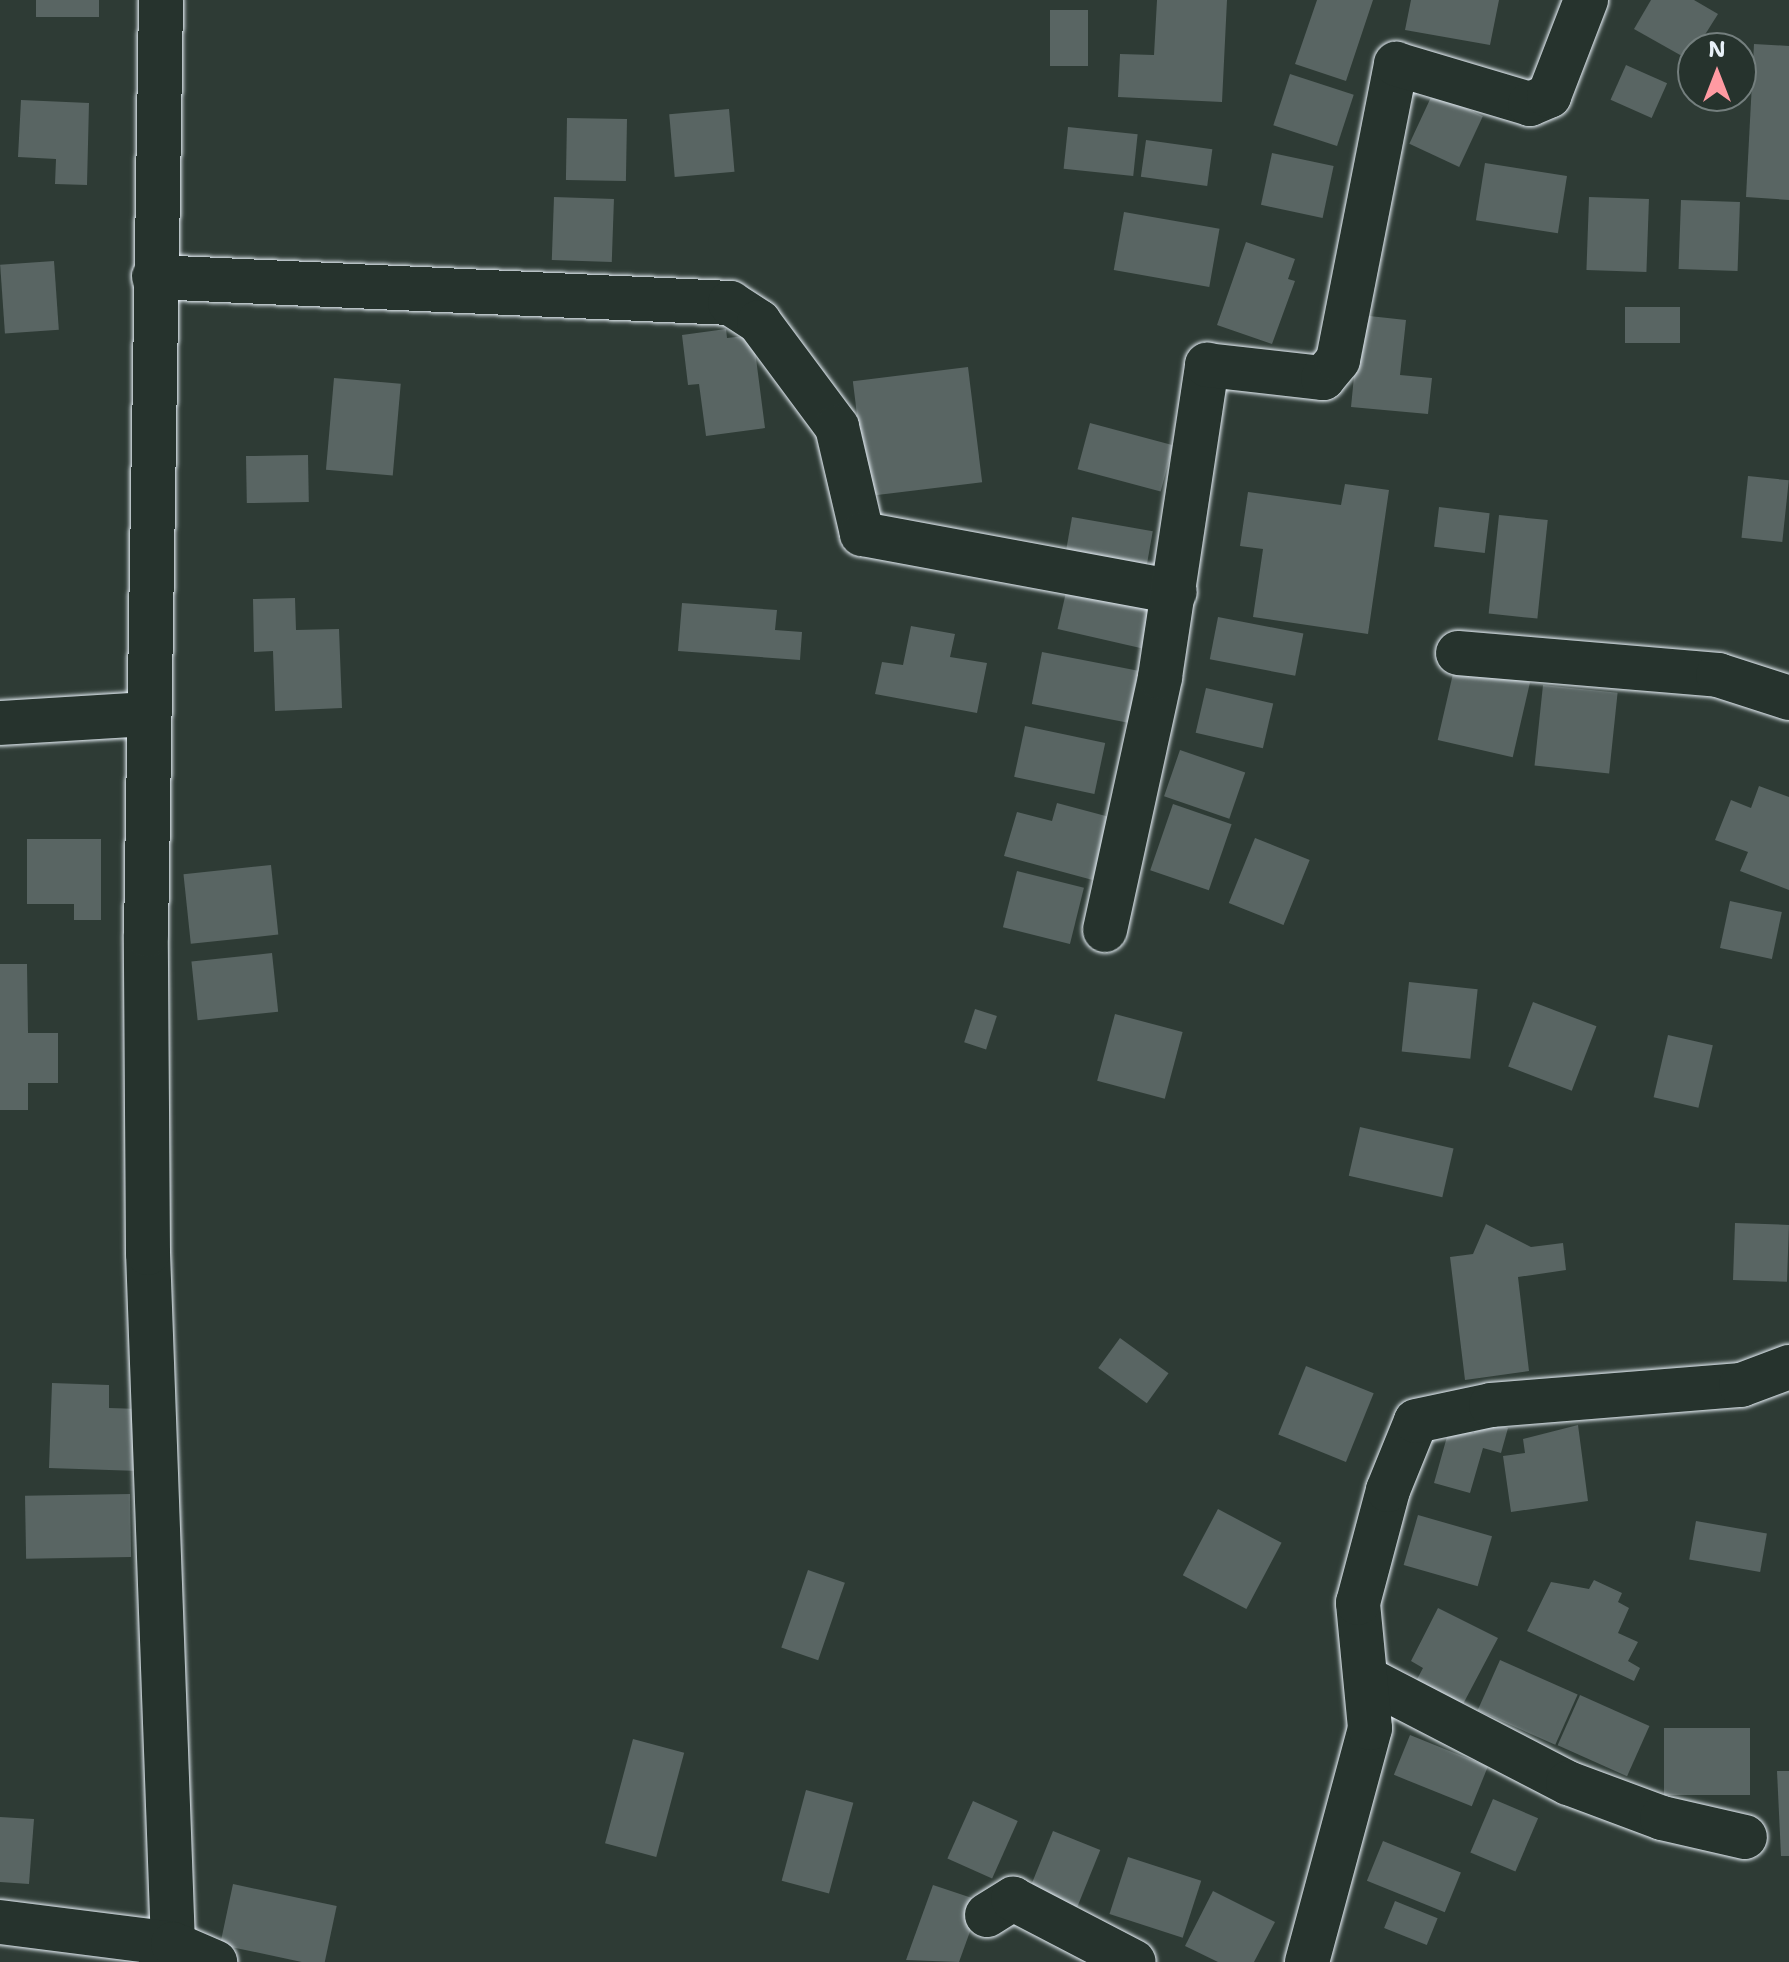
<!DOCTYPE html>
<html>
<head>
<meta charset="utf-8">
<style>
	body { margin:0 }
	#map { position:relative; width:1789px; height:1962px; overflow:hidden; background:#2e3b35; font-family:"Shantell Sans",sans-serif }
	div>[style] { position:absolute }
	[style*='--x'] { left:calc(var(--x)*1px); top:calc(var(--y)*1px); width:calc(var(--w)*1px); rotate:calc(var(--a)*1deg) }
	.building>* { inset:0; background:#596563; transform-origin:0 0 }
	.roads { filter:drop-shadow(0 0 2px #e8f1f8) drop-shadow(0 0 2px #e8f1f8) }
	.street>* { height:44px; margin:-22px; padding:0 22px; transform-origin:22px; border-radius:22px; background:#26332d }
	.secondary>* { height:44px; margin:-22px; padding:0 22px; transform-origin:22px; border-radius:22px; background:#26332d }
	span { translate:-50% -50%; white-space:nowrap; text-align:center; line-height:1.15; -webkit-text-stroke:6px #26332d; paint-order:stroke }
	.north { position:absolute; left:1677px; top:32px; width:80px; height:80px; box-sizing:border-box; background:#26332d; border:2px solid #747f7e; border-radius:50%; rotate:0deg; font-size:22px; font-weight:700; line-height:32px; text-align:center; color:#e8f1f8 }
	.north::after { content:''; display:block; margin:auto; width:28px; height:36px; background:#ff9aa2; clip-path:polygon(50% 0,100% 100%,50% 72%,0 100%) }
</style>
</head>
<body>
<div id="map">
	<div class="building">
		<i style="left:36px;top:0;width:63px;height:17px"></i>
		<i style="clip-path:polygon(1157px 0,1227px 0,1222px 102px,1118px 97px,1120px 54px,1154px 55px)"></i>
		<i style="clip-path:polygon(1317px 0,1373px 0,1346px 81px,1295px 64px)"></i>
		<i style="clip-path:polygon(1411px 0,1499px 0,1490px 45px,1405px 30px)"></i>
		<i style="clip-path:polygon(1651px 0,1694px 0,1718px 14px,1689px 60px,1634px 29px)"></i>
		<i style="left:1088px;top:10px;width:56px;height:38px;rotate:90deg"></i>
		<i style="clip-path:polygon(1754px 44px,1789px 46px,1789px 200px,1746px 197px)"></i>
		<i style="left:1626px;top:65px;width:45px;height:38px;rotate:24deg"></i>
		<i style="left:1290px;top:74px;width:67px;height:54px;rotate:18deg"></i>
		<i style="left:1433px;top:93px;width:55px;height:56px;rotate:25deg"></i>
		<i style="clip-path:polygon(21px 100px,89px 103px,87px 185px,55px 184px,56px 159px,18px 157px)"></i>
		<i style="left:729px;top:109px;width:63px;height:60px;rotate:85deg"></i>
		<i style="left:567px;top:118px;width:60px;height:62px;rotate:1deg"></i>
		<i style="left:1068px;top:127px;width:70px;height:42px;rotate:6deg"></i>
		<i style="left:1146px;top:140px;width:67px;height:37px;rotate:8deg"></i>
		<i style="left:1272px;top:153px;width:63px;height:53px;rotate:12deg"></i>
		<i style="left:1485px;top:163px;width:83px;height:58px;rotate:9deg"></i>
		<i style="left:554px;top:197px;width:60px;height:63px;rotate:2deg"></i>
		<i style="left:1589px;top:197px;width:60px;height:73px;rotate:2deg"></i>
		<i style="left:1681px;top:200px;width:59px;height:69px;rotate:2deg"></i>
		<i style="left:1124px;top:212px;width:97px;height:59px;rotate:10deg"></i>
		<i style="clip-path:polygon(1246px 242px,1295px 259px,1288px 279px,1295px 281px,1272px 344px,1217px 325px)"></i>
		<i style="left:54px;top:261px;width:69px;height:54px;rotate:86deg"></i>
		<i style="left:1625px;top:307px;width:55px;height:36px"></i>
		<i style="clip-path:polygon(1360px 315px,1406px 320px,1400px 375px,1432px 378px,1428px 414px,1351px 407px)"></i>
		<i style="clip-path:polygon(726px 329px,727px 338px,753px 335px,765px 428px,706px 436px,699px 384px,688px 385px,682px 335px)"></i>
		<i style="left:968px;top:367px;width:116px;height:116px;rotate:83deg"></i>
		<i style="left:334px;top:378px;width:67px;height:92px;rotate:5deg"></i>
		<i style="left:1090px;top:423px;width:86px;height:48px;rotate:15deg"></i>
		<i style="left:308px;top:455px;width:47px;height:62px;rotate:89deg"></i>
		<i style="left:1748px;top:476px;width:41px;height:62px;rotate:6deg"></i>
		<i style="clip-path:polygon(1345px 484px,1389px 490px,1368px 634px,1253px 617px,1263px 549px,1240px 546px,1248px 492px,1341px 505px)"></i>
		<i style="left:1439px;top:507px;width:51px;height:40px;rotate:7deg"></i>
		<i style="left:1499px;top:515px;width:49px;height:99px;rotate:6deg"></i>
		<i style="left:1072px;top:517px;width:82px;height:42px;rotate:10deg"></i>
		<i style="left:1067px;top:588px;width:94px;height:42px;rotate:13deg"></i>
		<i style="clip-path:polygon(295px 598px,296px 630px,339px 629px,342px 708px,275px 711px,273px 651px,254px 652px,253px 599px)"></i>
		<i style="clip-path:polygon(682px 603px,777px 610px,775px 630px,802px 632px,800px 660px,678px 651px)"></i>
		<i style="left:1218px;top:617px;width:87px;height:43px;rotate:11deg"></i>
		<i style="clip-path:polygon(911px 626px,955px 634px,950px 657px,987px 663px,977px 713px,875px 694px,882px 662px,903px 665px)"></i>
		<i style="left:1042px;top:652px;width:98px;height:53px;rotate:11deg"></i>
		<i style="left:1455px;top:665px;width:77px;height:77px;rotate:13deg"></i>
		<i style="left:1543px;top:685px;width:75px;height:81px;rotate:6deg"></i>
		<i style="left:1206px;top:688px;width:69px;height:46px;rotate:13deg"></i>
		<i style="left:1025px;top:726px;width:82px;height:52px;rotate:12deg"></i>
		<i style="left:1180px;top:750px;width:69px;height:49px;rotate:19deg"></i>
		<i style="clip-path:polygon(1759px 786px,1789px 797px,1789px 890px,1740px 871px,1748px 852px,1715px 840px,1731px 800px,1751px 808px)"></i>
		<i style="clip-path:polygon(1057px 803px,1117px 819px,1100px 882px,1004px 856px,1017px 812px,1052px 821px)"></i>
		<i style="left:1173px;top:804px;width:62px;height:70px;rotate:19deg"></i>
		<i style="left:1255px;top:838px;width:59px;height:70px;rotate:22deg"></i>
		<i style="clip-path:polygon(27px 839px,101px 839px,101px 920px,74px 920px,74px 904px,27px 904px)"></i>
		<i style="left:271px;top:865px;width:70px;height:88px;rotate:84deg"></i>
		<i style="left:1017px;top:871px;width:69px;height:58px;rotate:14deg"></i>
		<i style="left:1730px;top:901px;width:53px;height:48px;rotate:12deg"></i>
		<i style="left:272px;top:953px;width:59px;height:81px;rotate:84deg"></i>
		<i style="clip-path:polygon(0 964px,27px 964px,28px 1033px,58px 1033px,58px 1083px,28px 1083px,28px 1110px,0 1110px)"></i>
		<i style="left:1409px;top:982px;width:69px;height:70px;rotate:6deg"></i>
		<i style="left:1533px;top:1002px;width:68px;height:69px;rotate:21deg"></i>
		<i style="left:975px;top:1009px;width:23px;height:35px;rotate:18deg"></i>
		<i style="left:1115px;top:1014px;width:70px;height:69px;rotate:15deg"></i>
		<i style="left:1668px;top:1035px;width:46px;height:64px;rotate:13deg"></i>
		<i style="left:1360px;top:1127px;width:96px;height:50px;rotate:13deg"></i>
		<i style="left:1735px;top:1223px;width:54px;height:57px;rotate:2deg"></i>
		<i style="clip-path:polygon(1486px 1224px,1531px 1247px,1563px 1243px,1566px 1270px,1518px 1277px,1529px 1371px,1465px 1380px,1450px 1257px,1473px 1254px)"></i>
		<i style="left:1120px;top:1338px;width:60px;height:37px;rotate:36deg"></i>
		<i style="left:1306px;top:1366px;width:73px;height:74px;rotate:22deg"></i>
		<i style="clip-path:polygon(52px 1383px,109px 1385px,109px 1408px,141px 1409px,139px 1471px,49px 1468px)"></i>
		<i style="clip-path:polygon(1478px 1420px,1508px 1428px,1501px 1453px,1483px 1448px,1470px 1493px,1434px 1483px,1450px 1426px,1474px 1433px)"></i>
		<i style="clip-path:polygon(1578px 1425px,1588px 1501px,1511px 1512px,1503px 1456px,1525px 1453px,1523px 1439px)"></i>
		<i style="left:130px;top:1494px;width:63px;height:105px;rotate:89deg"></i>
		<i style="left:1218px;top:1509px;width:72px;height:75px;rotate:28deg"></i>
		<i style="left:1418px;top:1515px;width:77px;height:52px;rotate:16deg"></i>
		<i style="left:1696px;top:1521px;width:72px;height:39px;rotate:10deg"></i>
		<i style="left:808px;top:1570px;width:39px;height:82px;rotate:19deg"></i>
		<i style="clip-path:polygon(1594px 1580px,1622px 1593px,1618px 1602px,1629px 1608px,1618px 1633px,1638px 1642px,1628px 1661px,1640px 1668px,1634px 1681px,1527px 1631px,1551px 1582px,1589px 1589px)"></i>
		<i style="clip-path:polygon(1438px 1608px,1498px 1638px,1462px 1706px,1415px 1683px,1423px 1668px,1411px 1661px)"></i>
		<i style="left:1500px;top:1660px;width:85px;height:55px;rotate:24deg"></i>
		<i style="left:1580px;top:1695px;width:76px;height:55px;rotate:24deg"></i>
		<i style="left:1664px;top:1728px;width:86px;height:67px"></i>
		<i style="left:1410px;top:1735px;width:84px;height:43px;rotate:22deg"></i>
		<i style="left:633px;top:1739px;width:53px;height:108px;rotate:15deg"></i>
		<i style="clip-path:polygon(1777px 1771px,1789px 1771px,1789px 1856px,1781px 1856px)"></i>
		<i style="left:806px;top:1790px;width:49px;height:94px;rotate:15deg"></i>
		<i style="left:1493px;top:1799px;width:49px;height:58px;rotate:23deg"></i>
		<i style="left:973px;top:1801px;width:49px;height:63px;rotate:24deg"></i>
		<i style="clip-path:polygon(0 1817px,34px 1819px,29px 1884px,0 1882px)"></i>
		<i style="left:1053px;top:1831px;width:51px;height:65px;rotate:22deg"></i>
		<i style="left:1383px;top:1841px;width:84px;height:43px;rotate:22deg"></i>
		<i style="left:1128px;top:1857px;width:77px;height:60px;rotate:18deg"></i>
		<i style="left:233px;top:1884px;width:106px;height:62px;rotate:12deg"></i>
		<i style="clip-path:polygon(933px 1885px,981px 1901px,959px 1962px,906px 1960px)"></i>
		<i style="clip-path:polygon(1213px 1891px,1275px 1922px,1254px 1962px,1218px 1962px,1185px 1946px)"></i>
		<i style="left:1395px;top:1901px;width:46px;height:29px;rotate:22deg"></i>
	</div>
	<div class="roads">
		<div class="street">
			<i style="--x:154;--y:277;--w:577;--a:2.58"></i>
			<i style="--x:730;--y:303;--w:35;--a:33"></i>
			<i style="--x:759;--y:322;--w:131;--a:53.4"></i>
			<i style="--x:837;--y:427;--w:110;--a:76.8"></i>
			<i style="--x:862;--y:534;--w:318;--a:10.5"></i>
			<i style="--x:1458;--y:653;--w:261;--a:4.8"></i>
			<i style="--x:1718;--y:675;--w:75;--a:17.9"></i>
			<i style="--x:0;--y:723;--w:146;--a:-3.5"></i>
			<i style="--x:1105;--y:930;--w:259;--a:-77.7"></i>
			<i style="--x:1160;--y:677;--w:316;--a:-81.4"></i>
			<i style="--x:1207;--y:365;--w:117;--a:6.4"></i>
			<i style="--x:1323;--y:378;--w:23;--a:-50"></i>
			<i style="--x:1338;--y:360;--w:302;--a:-78.9"></i>
			<i style="--x:1396;--y:64;--w:140;--a:16.6"></i>
			<i style="--x:1530;--y:104;--w:21;--a:-23"></i>
			<i style="--x:1549;--y:96;--w:103;--a:-68.9"></i>
			<i style="--x:1371;--y:1681;--w:222;--a:27.4"></i>
			<i style="--x:1568;--y:1783;--w:100;--a:20.4"></i>
			<i style="--x:1662;--y:1818;--w:85;--a:12.9"></i>
			<i style="--x:987;--y:1915;--w:31;--a:-32"></i>
			<i style="--x:1013;--y:1899;--w:136;--a:27.5"></i>
			<i style="--x:161;--y:1962;--w:22;--a:-56"></i>
			<i style="--x:173;--y:1944;--w:691;--a:-92.07"></i>
			<i style="--x:148;--y:1253;--w:318;--a:-90.4"></i>
			<i style="--x:146;--y:935;--w:935;--a:-89.08"></i>
			<i style="--x:1307;--y:1962;--w:242;--a:-74.9"></i>
			<i style="--x:1370;--y:1728;--w:126;--a:-95.5"></i>
			<i style="--x:1358;--y:1603;--w:117;--a:-75.1"></i>
			<i style="--x:1388;--y:1490;--w:74;--a:-67.9"></i>
			<i style="--x:1416;--y:1421;--w:77;--a:-12"></i>
			<i style="--x:1491;--y:1405;--w:251;--a:-4.6"></i>
			<i style="--x:1741;--y:1385;--w:51;--a:-20.6"></i>
		</div>
		<div class="secondary">
			<i style="--x:0;--y:1922;--w:174;--a:7.2"></i>
			<i style="--x:173;--y:1944;--w:46;--a:23.2"></i>
		</div>
	</div>
	<div class="north">N</div>
</div>
</body>
</html>
